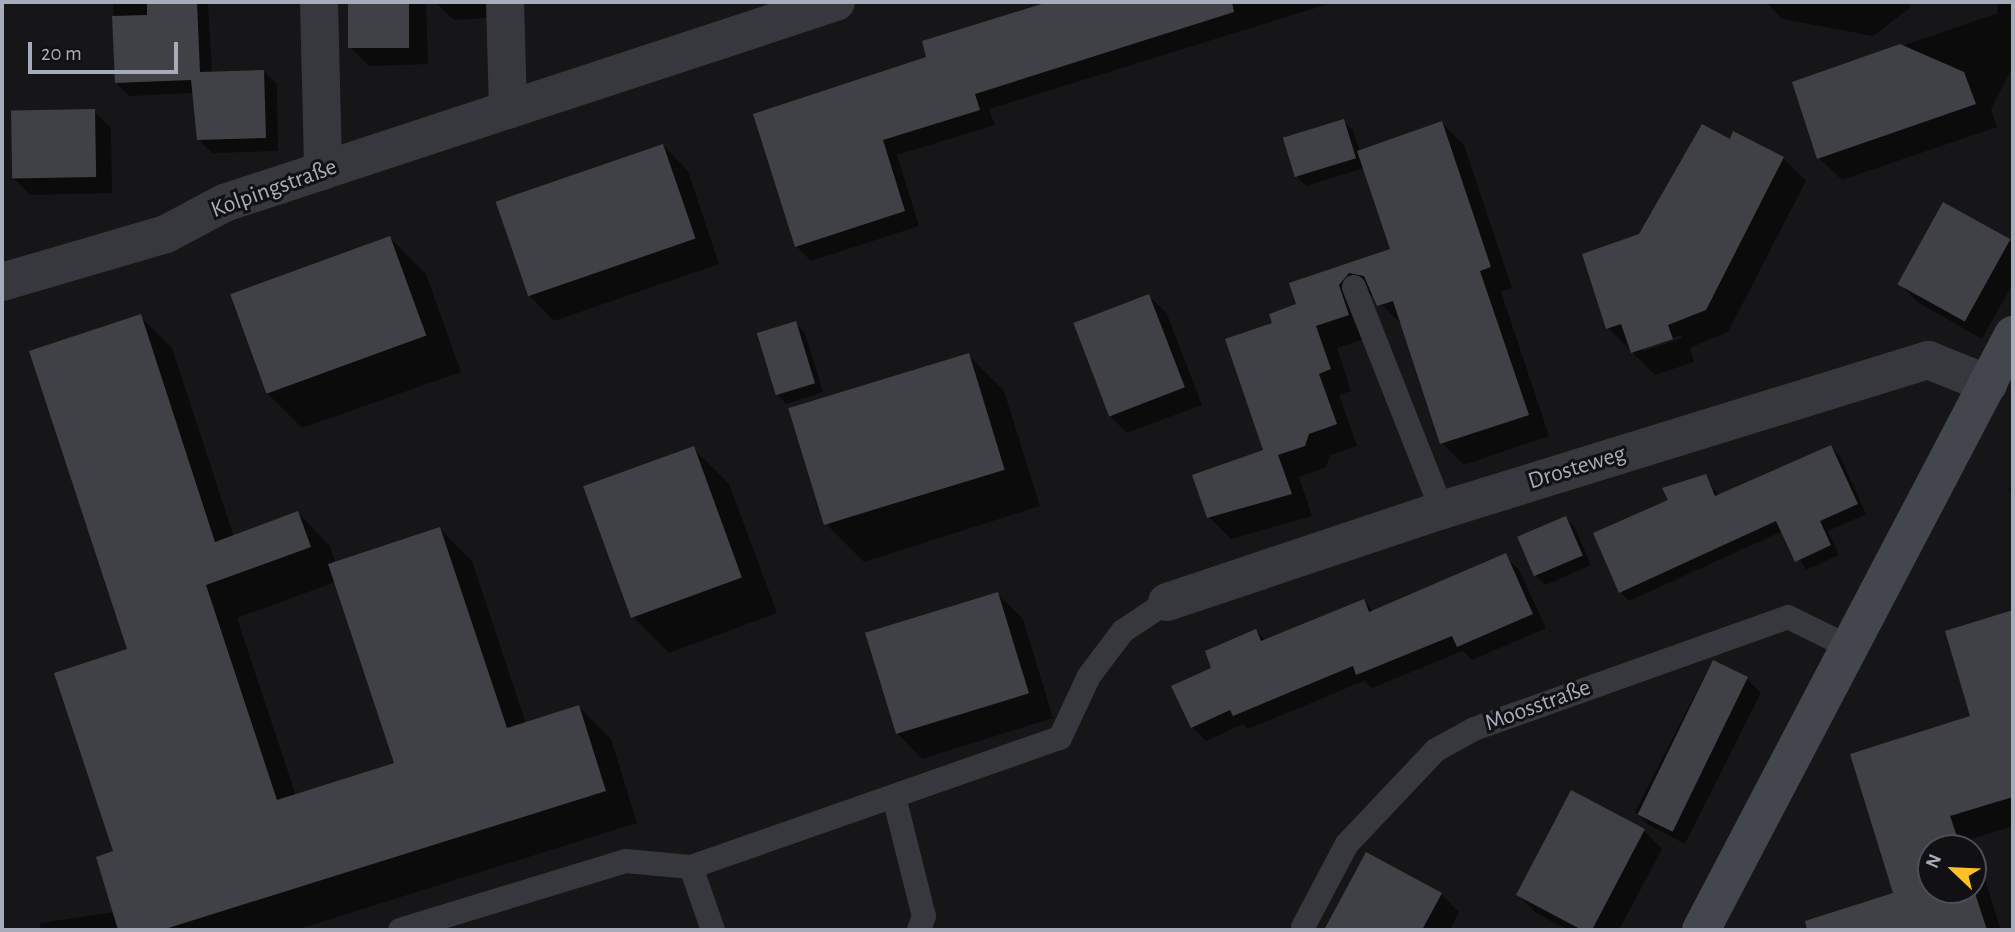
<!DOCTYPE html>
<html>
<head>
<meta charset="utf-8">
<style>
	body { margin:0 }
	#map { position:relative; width:2015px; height:932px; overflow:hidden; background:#161618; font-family:"Alegreya Sans",sans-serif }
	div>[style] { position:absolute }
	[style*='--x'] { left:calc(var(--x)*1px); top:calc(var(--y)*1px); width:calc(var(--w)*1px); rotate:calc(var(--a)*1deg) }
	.shadow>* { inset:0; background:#0007 }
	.building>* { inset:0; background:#404146; transform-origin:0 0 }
	.lane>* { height:24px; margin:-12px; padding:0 12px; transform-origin:12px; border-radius:12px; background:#37373e }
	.street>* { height:38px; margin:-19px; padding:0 19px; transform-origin:19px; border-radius:19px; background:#37373e }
	.secondary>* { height:38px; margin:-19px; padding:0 19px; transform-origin:19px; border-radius:19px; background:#44464e }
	span { translate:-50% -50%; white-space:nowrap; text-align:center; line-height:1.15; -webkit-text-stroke:6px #111113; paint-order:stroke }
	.street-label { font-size:24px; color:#a7acba }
	.frame { position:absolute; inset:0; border:4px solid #a7acba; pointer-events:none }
	.north { position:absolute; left:1917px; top:834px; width:70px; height:70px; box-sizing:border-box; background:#111113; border:2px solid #4d4f56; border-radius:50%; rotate:293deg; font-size:19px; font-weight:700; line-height:28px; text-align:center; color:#a7acba }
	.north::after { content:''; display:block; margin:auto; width:24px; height:32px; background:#ffc027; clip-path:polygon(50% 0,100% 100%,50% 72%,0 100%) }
	.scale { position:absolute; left:28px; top:42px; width:150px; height:32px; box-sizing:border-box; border:4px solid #a7acba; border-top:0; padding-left:9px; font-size:21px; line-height:24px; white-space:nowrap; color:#a7acba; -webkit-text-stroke:5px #111113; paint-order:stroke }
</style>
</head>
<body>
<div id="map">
	<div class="shadow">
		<i style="clip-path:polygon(113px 2px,208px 2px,212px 73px,264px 72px,277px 84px,278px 151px,212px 153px,199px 140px,194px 93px,129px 96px,116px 83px)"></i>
		<i style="clip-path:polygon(350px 2px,426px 2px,428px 64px,369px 66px,351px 48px)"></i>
		<i style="clip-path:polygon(510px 2px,501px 17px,454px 20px,436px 3px)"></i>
		<i style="clip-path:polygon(1045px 2px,1335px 2px,989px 109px,995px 125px,897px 155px,919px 226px,811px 261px,796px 246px,929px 58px)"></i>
		<i style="clip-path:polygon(1766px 2px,1909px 2px,1911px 7px,1873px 36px,1782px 19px)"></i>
		<i style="clip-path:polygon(1997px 2px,2013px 2px,2013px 66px,1991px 109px,1997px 127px,1842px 180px,1819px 158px,1794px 83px,1998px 13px)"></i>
		<i style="clip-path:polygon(94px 111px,111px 128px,112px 193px,30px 195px,14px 178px)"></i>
		<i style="clip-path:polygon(1343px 121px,1353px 130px,1360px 152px,1442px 123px,1464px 145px,1512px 288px,1501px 292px,1549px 436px,1464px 465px,1442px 443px,1403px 326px,1371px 294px,1360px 308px,1370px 337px,1337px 348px,1351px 391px,1339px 395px,1357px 446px,1330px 455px,1326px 467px,1299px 477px,1312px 516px,1231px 539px,1209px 517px,1265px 451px,1275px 324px,1298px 305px,1291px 284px,1392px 250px,1364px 168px,1306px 186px,1297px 177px)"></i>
		<i style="clip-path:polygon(evenodd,1734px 134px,1783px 158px,1806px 181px,1728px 332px,1690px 348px,1694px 362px,1655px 375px,1608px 328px,1640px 236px,1734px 134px,1681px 335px,1682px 338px,1643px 351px,1643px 347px,1681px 335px)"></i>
		<i style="clip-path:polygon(663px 145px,688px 171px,719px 264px,554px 321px,529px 295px)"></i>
		<i style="clip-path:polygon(390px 238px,426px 274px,461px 372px,302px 428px,266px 392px)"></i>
		<i style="clip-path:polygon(2009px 240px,2013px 245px,2013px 283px,1982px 339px,1919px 303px,1900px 284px)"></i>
		<i style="clip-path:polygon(1149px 296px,1167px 314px,1202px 405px,1127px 433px,1109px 415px)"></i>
		<i style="clip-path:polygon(evenodd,140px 316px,172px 348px,234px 537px,298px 513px,330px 546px,336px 564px,440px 529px,472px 561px,526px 724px,579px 707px,611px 739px,637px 823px,296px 930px,41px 930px,40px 923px,114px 912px,130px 650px,140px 316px,336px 582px,396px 764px,296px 796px,237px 618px,336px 582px)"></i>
		<i style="clip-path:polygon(795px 323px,805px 333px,823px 392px,786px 404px,777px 394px)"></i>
		<i style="clip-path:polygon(968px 355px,1004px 391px,1040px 506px,864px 562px,828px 526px)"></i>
		<i style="clip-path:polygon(1831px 447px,1840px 456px,1866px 514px,1828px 531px,1839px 555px,1806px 570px,1783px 531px,1629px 601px,1620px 592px,1670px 501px,1705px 476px,1719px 496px)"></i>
		<i style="clip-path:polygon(693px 448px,729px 484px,777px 613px,669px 653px,633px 617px)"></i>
		<i style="clip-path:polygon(2013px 483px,2013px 496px,2009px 491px)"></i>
		<i style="clip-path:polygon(1566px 518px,1575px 528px,1591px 565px,1546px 585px,1536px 576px)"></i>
		<i style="clip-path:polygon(1505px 556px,1519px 570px,1546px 628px,1472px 660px,1463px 651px,1372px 688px,1364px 681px,1248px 729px,1243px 724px,1206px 741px,1192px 727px,1214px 669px,1256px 631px,1266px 641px,1364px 601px,1374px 612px)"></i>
		<i style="clip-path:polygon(998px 594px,1023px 619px,1053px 718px,922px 759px,897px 733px)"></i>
		<i style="clip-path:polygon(evenodd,2013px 612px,2013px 826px,1972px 839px,2001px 930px,1810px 930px,1896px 895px,1972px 717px,1947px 632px,2013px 612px,1931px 848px,1973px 848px,1973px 890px,1931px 890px,1931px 848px)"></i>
		<i style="clip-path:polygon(1711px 663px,1747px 679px,1761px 693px,1685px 844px,1649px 825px,1635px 812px)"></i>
		<i style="clip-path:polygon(1644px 831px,1662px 849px,1619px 930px,1568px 930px,1536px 913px,1518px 895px)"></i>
		<i style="clip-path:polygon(1367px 854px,1441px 894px,1459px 912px,1450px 930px,1326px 930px)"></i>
	</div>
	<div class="building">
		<i style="clip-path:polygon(147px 2px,197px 2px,200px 72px,264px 70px,266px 138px,197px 140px,191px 80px,115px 83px,112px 16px,147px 15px)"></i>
		<i style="left:348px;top:2px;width:61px;height:46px"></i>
		<i style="clip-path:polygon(1048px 2px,1232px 2px,1234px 12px,975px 94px,980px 110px,883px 140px,905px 211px,795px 247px,753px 114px,926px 57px,922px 41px)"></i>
		<i style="clip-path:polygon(1900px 44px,1964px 72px,1976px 104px,1817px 159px,1792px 82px)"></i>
		<i style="left:95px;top:109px;width:68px;height:84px;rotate:89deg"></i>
		<i style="left:1344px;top:119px;width:41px;height:64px;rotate:73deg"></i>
		<i style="clip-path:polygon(1442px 121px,1491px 267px,1480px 271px,1529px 415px,1440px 444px,1393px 301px,1377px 306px,1364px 276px,1349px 273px,1339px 285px,1349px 315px,1316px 326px,1331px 369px,1319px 374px,1337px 424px,1309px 434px,1305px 446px,1278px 455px,1292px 494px,1207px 518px,1192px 475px,1263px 450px,1225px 339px,1272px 323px,1269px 314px,1296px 304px,1289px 283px,1390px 249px,1357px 151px)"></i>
		<i style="clip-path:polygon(1702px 124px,1730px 139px,1733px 131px,1784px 157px,1706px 310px,1668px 325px,1673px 339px,1631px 353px,1621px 324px,1606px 329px,1582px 254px,1639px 234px)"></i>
		<i style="left:663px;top:144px;width:100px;height:177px;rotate:71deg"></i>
		<i style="left:1943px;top:202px;width:77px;height:94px;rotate:29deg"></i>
		<i style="left:390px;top:236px;width:106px;height:170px;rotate:70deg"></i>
		<i style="left:1149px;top:294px;width:100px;height:81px;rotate:69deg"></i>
		<i style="clip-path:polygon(141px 314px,215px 542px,298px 511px,311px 547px,206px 585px,277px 800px,394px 763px,328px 564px,440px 527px,507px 728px,579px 705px,606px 791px,162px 930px,118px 930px,96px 857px,113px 851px,54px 673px,127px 649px,29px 351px)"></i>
		<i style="left:796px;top:321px;width:65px;height:41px;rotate:73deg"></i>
		<i style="left:969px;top:353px;width:122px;height:189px;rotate:73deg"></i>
		<i style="clip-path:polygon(1831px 445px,1858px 504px,1820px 521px,1831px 545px,1795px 562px,1776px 521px,1619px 593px,1593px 533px,1668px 500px,1662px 488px,1706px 474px,1715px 496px)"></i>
		<i style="left:694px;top:446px;width:140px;height:118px;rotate:70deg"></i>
		<i style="left:1566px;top:516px;width:43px;height:53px;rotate:67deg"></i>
		<i style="clip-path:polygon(1506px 553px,1533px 614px,1457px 647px,1452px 636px,1356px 675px,1353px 666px,1233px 716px,1230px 710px,1191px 728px,1171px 686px,1211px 668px,1205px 651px,1256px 629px,1261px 641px,1364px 599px,1369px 612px)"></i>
		<i style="left:998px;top:592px;width:106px;height:139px;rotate:73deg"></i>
		<i style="clip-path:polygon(2013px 610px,2013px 797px,1950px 816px,1961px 848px,1931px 848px,1931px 890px,1973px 887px,1987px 930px,1807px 930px,1805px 921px,1893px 893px,1850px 754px,1970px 716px,1945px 631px)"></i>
		<i style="left:1713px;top:660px;width:39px;height:172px;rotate:26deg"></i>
		<i style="clip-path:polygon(1571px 790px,1645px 829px,1592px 930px,1582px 930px,1516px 895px)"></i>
		<i style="clip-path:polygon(1366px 852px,1442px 893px,1422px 930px,1324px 930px)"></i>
	</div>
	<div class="lane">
		<i style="--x:1354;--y:287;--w:240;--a:68.5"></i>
		<i style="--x:894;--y:797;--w:123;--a:75.9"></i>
		<i style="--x:924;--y:916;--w:15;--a:110"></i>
		<i style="--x:691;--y:867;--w:67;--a:70.8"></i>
		<i style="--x:1303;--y:927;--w:94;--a:-62.1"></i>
		<i style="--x:1347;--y:844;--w:129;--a:-46.6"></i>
		<i style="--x:1436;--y:750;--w:43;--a:-28.9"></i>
		<i style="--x:1474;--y:729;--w:333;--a:-19.6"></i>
		<i style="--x:1788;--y:617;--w:68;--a:26.2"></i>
		<i style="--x:400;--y:930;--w:236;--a:-17"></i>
		<i style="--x:626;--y:861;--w:65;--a:5.3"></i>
		<i style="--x:691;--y:867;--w:391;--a:-19.3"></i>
		<i style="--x:1060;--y:738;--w:68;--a:-64.9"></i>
		<i style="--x:1089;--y:676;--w:56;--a:-52.9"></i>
		<i style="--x:1123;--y:631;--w:53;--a:-33.4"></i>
	</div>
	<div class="street">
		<i style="--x:319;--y:2;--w:169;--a:88.6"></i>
		<i style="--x:505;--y:2;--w:108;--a:88.4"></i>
		<i style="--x:2;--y:282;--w:171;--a:-16.3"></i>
		<i style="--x:166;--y:234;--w:66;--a:-28.1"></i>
		<i style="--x:224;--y:203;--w:644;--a:-18.18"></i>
		<i style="--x:1167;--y:602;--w:290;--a:-18.5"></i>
		<i style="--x:1442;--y:510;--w:509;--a:-17.15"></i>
		<i style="--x:1928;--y:360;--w:65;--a:21.8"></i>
	</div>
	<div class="secondary">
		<i style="--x:1701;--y:930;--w:672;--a:-62.33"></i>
	</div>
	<div class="street-label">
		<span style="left:274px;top:189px;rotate:-20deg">Kolpingstraße</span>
		<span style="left:1577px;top:468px;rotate:-17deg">Drosteweg</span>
		<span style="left:1538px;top:706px;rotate:-20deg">Moosstraße</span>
	</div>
	<div class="frame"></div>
	<div class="north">N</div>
	<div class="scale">20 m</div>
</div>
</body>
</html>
